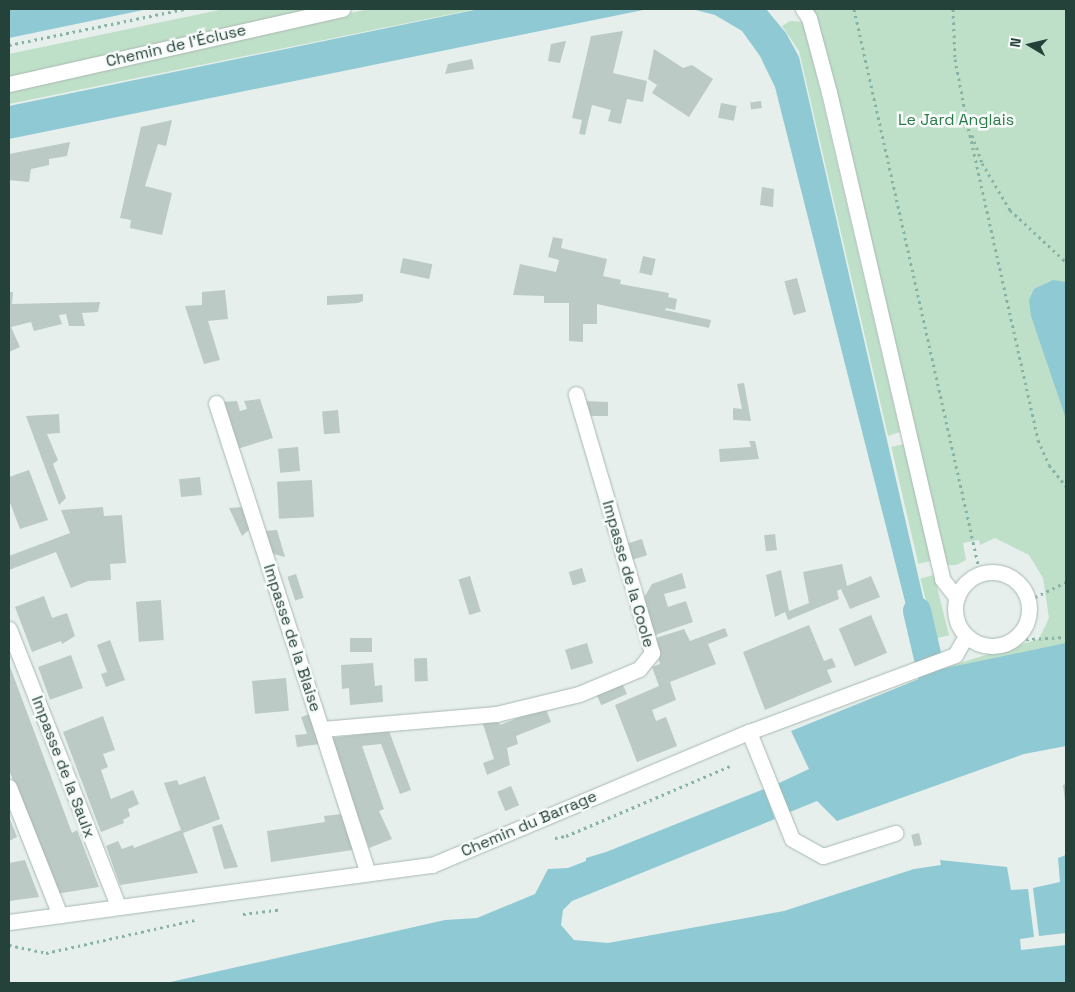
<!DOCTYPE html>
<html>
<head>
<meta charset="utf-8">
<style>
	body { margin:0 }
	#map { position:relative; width:1075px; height:992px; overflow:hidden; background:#e6efeb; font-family:"Space Grotesk",sans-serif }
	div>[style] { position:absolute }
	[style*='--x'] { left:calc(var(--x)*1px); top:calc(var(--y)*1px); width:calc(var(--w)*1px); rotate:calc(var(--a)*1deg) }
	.green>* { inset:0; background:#bfe0c8; transform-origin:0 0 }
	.water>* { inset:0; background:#8ec9d4 }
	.canal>* { height:28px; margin:-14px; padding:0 14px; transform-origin:14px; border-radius:14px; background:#8ec9d4 }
	.building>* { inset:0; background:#bbcac4; transform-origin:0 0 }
	.path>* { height:3px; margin-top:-1.5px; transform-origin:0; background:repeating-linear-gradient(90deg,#86b3a5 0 2.5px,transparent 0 6.5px) }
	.roads { filter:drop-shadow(0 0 1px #a8b8b2) drop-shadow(0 0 1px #a8b8b2) }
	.service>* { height:15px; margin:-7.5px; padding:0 7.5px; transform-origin:7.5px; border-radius:7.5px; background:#fff }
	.service>.ring { margin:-7.5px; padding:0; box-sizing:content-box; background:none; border:15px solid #fff; border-radius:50% }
	.minor>* { height:15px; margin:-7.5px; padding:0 7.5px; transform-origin:7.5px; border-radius:7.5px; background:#fff }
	span { translate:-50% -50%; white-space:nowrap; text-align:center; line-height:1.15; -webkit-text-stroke:5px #f7fbf9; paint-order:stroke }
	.street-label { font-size:16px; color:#24423a }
	.park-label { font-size:16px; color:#2d7a4b }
	.frame { position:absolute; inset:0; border:10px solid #24423a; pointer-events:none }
	.north { position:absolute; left:1005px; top:20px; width:50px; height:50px; -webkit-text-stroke:4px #f7fbf9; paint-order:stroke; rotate:279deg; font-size:14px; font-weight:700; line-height:20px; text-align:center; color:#24423a }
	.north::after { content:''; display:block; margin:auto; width:18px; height:22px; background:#24423a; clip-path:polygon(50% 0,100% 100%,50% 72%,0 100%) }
</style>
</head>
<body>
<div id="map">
	<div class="green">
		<i style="clip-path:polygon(224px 9px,327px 9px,9px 80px,9px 54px)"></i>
		<i style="clip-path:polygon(369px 9px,476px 9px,9px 104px,9px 86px)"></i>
		<i style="clip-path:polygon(813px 9px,1066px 9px,1066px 665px,950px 700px,940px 669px,1039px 639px,1049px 618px,1043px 578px,1029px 555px,995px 538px,980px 545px,979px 540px,963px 543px,966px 560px,956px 565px,947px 565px,940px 547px,826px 49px)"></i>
		<i style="clip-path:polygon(790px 21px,804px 22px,900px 432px,888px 436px,799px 51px,782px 26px)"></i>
		<i style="left:904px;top:444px;width:120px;height:13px;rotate:77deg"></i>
		<i style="left:934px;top:575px;width:62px;height:14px;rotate:76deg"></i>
	</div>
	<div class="water">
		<i style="clip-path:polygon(9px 9px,148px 9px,9px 38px)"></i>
		<i style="clip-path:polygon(479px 9px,648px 9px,9px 139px,9px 106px)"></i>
		<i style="clip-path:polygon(692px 9px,766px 9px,786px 33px,799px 57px,934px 645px,926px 648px,917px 649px,775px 87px,760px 56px,742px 31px,715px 15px)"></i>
		<i style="clip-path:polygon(1053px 280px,1066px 282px,1066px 419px,1031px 316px,1029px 300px,1034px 289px)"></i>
		<i style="clip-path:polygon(1066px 643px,1066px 746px,1024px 754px,837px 821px,817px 801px,785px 814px,775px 785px,809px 769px,791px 731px,946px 668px)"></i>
		<i style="clip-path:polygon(764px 789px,775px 819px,572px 901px,563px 910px,561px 925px,574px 940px,608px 943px,784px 911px,914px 869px,941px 865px,940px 860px,1007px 867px,1011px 890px,1028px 889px,1034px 937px,1020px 939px,1021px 950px,1066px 945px,1066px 983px,166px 983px,445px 920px,477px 918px,535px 894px,548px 869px,568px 868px,586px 861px,586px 858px,606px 852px)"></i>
		<i style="clip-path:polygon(1066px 855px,1066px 933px,1039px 936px,1033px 888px,1060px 882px,1058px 858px)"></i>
	</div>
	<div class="canal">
		<i style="--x:917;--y:611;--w:102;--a:76.9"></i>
	</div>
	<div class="building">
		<i style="clip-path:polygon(623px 31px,613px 73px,647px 81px,643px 102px,627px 99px,621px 124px,608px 121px,611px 110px,592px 105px,585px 135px,579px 134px,582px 120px,572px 118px,591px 36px)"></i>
		<i style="clip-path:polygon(566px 41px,560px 63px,548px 61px,551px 44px)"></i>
		<i style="clip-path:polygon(654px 49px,683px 68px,692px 65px,713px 79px,689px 117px,652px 93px,657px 85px,648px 79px)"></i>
		<i style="clip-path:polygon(472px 59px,474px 69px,445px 74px,448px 64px)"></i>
		<i style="left:761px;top:101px;width:7px;height:11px;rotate:82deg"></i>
		<i style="left:721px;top:103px;width:16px;height:15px;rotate:11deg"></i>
		<i style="clip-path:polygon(172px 120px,166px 146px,158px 144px,145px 186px,172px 193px,162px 235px,130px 228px,131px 220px,120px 218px,141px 127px)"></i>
		<i style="clip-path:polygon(70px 142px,67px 156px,49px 159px,49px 165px,31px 169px,29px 182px,9px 180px,9px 154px)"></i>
		<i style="clip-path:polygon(762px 187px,774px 189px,773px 207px,760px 205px)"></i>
		<i style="clip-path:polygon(553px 237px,563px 239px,561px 248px,607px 259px,603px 276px,621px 280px,620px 284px,669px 293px,668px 297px,677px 299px,675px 310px,666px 308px,665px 310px,711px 320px,709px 328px,597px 304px,597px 324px,583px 324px,583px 342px,569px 341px,569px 303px,544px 303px,544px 296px,513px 295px,520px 264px,556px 272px,559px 260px,548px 257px)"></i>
		<i style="left:643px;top:256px;width:13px;height:17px;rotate:13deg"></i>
		<i style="left:403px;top:258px;width:30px;height:15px;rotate:12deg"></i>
		<i style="left:797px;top:278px;width:35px;height:13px;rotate:75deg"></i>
		<i style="clip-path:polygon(225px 290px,228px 319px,208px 321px,220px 360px,204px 364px,185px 306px,202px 305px,202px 292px)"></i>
		<i style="clip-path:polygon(9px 292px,13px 292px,12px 304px,100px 302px,98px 312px,82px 313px,85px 326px,69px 326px,66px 314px,59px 315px,62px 324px,34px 331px,31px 322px,11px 327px,20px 347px,9px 352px)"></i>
		<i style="clip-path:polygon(363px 294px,363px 301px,358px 303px,327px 305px,327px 296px)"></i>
		<i style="clip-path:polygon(744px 383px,751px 421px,733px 420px,733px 408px,742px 409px,737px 384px)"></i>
		<i style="clip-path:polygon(260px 399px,273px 438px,237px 449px,222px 402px,237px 401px,240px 411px,247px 409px,244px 401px)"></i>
		<i style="clip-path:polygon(584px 401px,608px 402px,608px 416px,588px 416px)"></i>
		<i style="left:338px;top:410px;width:23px;height:16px;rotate:85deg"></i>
		<i style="clip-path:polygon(59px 414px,60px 433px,47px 434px,58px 460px,53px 464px,66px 498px,59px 505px,26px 416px)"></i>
		<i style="clip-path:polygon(749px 441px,755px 441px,759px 459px,720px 462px,719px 449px,751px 447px)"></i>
		<i style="left:298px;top:447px;width:24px;height:20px;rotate:85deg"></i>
		<i style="clip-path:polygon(29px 470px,48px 520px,20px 529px,9px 500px,9px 477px)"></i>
		<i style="left:200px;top:477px;width:18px;height:21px;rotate:84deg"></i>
		<i style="left:312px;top:480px;width:37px;height:35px;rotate:87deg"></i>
		<i style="clip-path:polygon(103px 507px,104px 516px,122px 515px,126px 563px,110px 564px,111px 580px,88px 581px,71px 588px,56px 552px,9px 570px,9px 556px,70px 533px,61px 510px)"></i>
		<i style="clip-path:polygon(244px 507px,251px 528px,242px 536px,229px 508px)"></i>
		<i style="clip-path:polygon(277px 530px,285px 557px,270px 553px,264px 531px)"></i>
		<i style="left:775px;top:534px;width:16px;height:11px;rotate:83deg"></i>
		<i style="left:642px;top:539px;width:17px;height:17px;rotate:73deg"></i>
		<i style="clip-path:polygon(842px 564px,847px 586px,871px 576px,880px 597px,850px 609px,841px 589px,837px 591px,839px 599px,788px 620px,785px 612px,775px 617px,766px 575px,781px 570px,789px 611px,809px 603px,803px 572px)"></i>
		<i style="left:582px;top:568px;width:14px;height:14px;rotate:73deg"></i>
		<i style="clip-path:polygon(682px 573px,686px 588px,664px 594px,668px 607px,686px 601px,693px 622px,652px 636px,642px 601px,652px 584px)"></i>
		<i style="left:296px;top:574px;width:25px;height:9px;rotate:72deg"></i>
		<i style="left:470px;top:576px;width:37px;height:12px;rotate:73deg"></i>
		<i style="clip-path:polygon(44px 596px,52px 618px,67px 613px,75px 636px,62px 644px,61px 641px,32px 652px,15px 607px)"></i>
		<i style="left:161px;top:600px;width:40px;height:25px;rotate:86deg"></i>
		<i style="left:871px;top:615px;width:41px;height:35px;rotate:67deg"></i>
		<i style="clip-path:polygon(809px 625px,824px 661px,832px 658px,836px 667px,827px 670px,832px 682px,765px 710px,743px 652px)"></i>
		<i style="clip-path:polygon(725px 628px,728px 636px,708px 644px,716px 664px,670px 682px,676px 700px,652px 710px,656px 721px,666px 717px,677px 746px,637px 762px,615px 705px,659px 686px,652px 667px,660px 664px,653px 639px,684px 629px,690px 641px)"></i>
		<i style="left:372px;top:638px;width:14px;height:22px;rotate:90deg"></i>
		<i style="clip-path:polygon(110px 640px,125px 680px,106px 687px,101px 674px,107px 672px,97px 645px)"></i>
		<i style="left:587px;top:643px;width:21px;height:23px;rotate:73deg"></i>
		<i style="left:71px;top:655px;width:35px;height:35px;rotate:70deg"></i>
		<i style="left:427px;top:658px;width:23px;height:13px;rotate:88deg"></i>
		<i style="clip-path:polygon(373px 663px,375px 686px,382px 685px,383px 702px,350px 705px,349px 688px,342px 689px,341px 665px)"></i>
		<i style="clip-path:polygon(9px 664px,72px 833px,77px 830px,99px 887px,56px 894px,9px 770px)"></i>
		<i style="left:286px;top:678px;width:33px;height:34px;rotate:85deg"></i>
		<i style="left:622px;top:683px;width:12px;height:28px;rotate:66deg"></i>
		<i style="clip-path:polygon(545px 707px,551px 722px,516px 736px,518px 744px,507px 748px,510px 765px,487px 775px,483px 763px,494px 759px,482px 721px,498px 720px,500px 725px)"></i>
		<i style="clip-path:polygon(310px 714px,320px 744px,297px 747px,295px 735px,307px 734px,301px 717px)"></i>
		<i style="clip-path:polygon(103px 716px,115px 750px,103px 754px,108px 767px,101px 770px,111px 799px,133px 790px,139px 804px,128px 809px,130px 816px,123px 820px,124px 823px,101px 832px,63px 732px)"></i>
		<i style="clip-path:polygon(389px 731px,411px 790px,400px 794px,381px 744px,362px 746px,384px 809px,379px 811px,392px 839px,369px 848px,330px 738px)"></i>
		<i style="clip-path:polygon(205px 776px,220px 819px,183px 833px,198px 873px,120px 885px,106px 846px,118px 841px,122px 849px,133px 845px,134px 848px,181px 830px,164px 783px,177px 780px,179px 785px)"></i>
		<i style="clip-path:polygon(1066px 784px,1066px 800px,1065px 801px,1063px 785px)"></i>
		<i style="left:511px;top:786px;width:21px;height:15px;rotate:67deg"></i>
		<i style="clip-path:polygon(342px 814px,353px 850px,271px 862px,267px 831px,325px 822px,324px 816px)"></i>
		<i style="clip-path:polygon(9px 817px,17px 837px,9px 841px)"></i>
		<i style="clip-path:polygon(222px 824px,230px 846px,238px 867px,224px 869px,212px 827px)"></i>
		<i style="left:919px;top:833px;width:12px;height:8px;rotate:76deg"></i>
		<i style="clip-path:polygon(25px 860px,39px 897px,9px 901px,9px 863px)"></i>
	</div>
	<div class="path">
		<i style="--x:854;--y:9;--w:578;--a:77.41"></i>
		<i style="--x:953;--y:9;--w:50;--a:87.7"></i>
		<i style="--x:955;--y:59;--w:64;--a:79.2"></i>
		<i style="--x:9;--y:45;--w:179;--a:-11.6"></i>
		<i style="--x:967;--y:122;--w:326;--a:77.4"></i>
		<i style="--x:1038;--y:440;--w:27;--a:66"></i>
		<i style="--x:1049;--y:465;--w:27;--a:51"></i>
		<i style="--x:972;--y:135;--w:30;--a:70"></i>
		<i style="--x:982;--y:163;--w:55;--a:59.2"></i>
		<i style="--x:1010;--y:210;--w:76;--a:42.9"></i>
		<i style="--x:1029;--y:600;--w:41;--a:-25.9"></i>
		<i style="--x:1013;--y:640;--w:53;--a:-3.2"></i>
		<i style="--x:555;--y:838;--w:11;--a:-10"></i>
		<i style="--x:566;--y:836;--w:178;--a:-23.1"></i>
		<i style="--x:243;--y:914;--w:39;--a:-7"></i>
		<i style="--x:9;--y:945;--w:38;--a:12"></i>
		<i style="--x:46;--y:953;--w:153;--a:-12.5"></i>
	</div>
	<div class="roads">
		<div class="service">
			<i style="--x:803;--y:9;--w:11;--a:56"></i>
			<i style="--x:809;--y:18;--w:77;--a:74.9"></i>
			<i style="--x:829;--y:92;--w:500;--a:76.9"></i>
			<i style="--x:942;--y:579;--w:24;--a:52"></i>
			<i class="ring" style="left:955px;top:572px;width:59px;height:59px"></i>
			<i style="--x:749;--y:732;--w:115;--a:68.1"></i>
			<i style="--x:792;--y:839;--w:35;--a:29"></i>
			<i style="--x:823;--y:856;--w:76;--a:-17.7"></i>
		</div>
		<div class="minor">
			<i style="--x:9;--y:84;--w:342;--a:-12.7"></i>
			<i style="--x:216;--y:403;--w:494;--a:72.1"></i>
			<i style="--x:9;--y:629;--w:298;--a:68.5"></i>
			<i style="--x:322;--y:729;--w:175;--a:-4.9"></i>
			<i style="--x:496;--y:714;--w:85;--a:-13.5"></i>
			<i style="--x:579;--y:694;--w:65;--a:-22.6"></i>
			<i style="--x:639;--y:669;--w:21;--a:-51"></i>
			<i style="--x:652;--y:653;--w:270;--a:-106.4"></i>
			<i style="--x:9;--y:787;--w:138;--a:68.3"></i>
			<i style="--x:9;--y:922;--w:427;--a:-7.7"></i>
			<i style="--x:432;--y:865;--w:344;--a:-22.8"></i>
			<i style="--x:749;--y:732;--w:220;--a:-20.5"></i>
			<i style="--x:955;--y:655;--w:22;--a:-60"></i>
		</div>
	</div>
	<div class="street-label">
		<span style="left:176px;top:46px;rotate:-13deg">Chemin de l'Écluse</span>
		<span style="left:628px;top:574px;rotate:74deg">Impasse de la Coole</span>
		<span style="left:292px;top:638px;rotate:72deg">Impasse de la Blaise</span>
		<span style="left:63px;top:767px;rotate:69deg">Impasse de la Saulx</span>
		<span style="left:529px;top:824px;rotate:-23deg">Chemin du Barrage</span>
	</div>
	<div class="park-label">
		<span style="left:956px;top:120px">Le Jard Anglais</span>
	</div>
	<div class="frame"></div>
	<div class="north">N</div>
</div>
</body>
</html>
